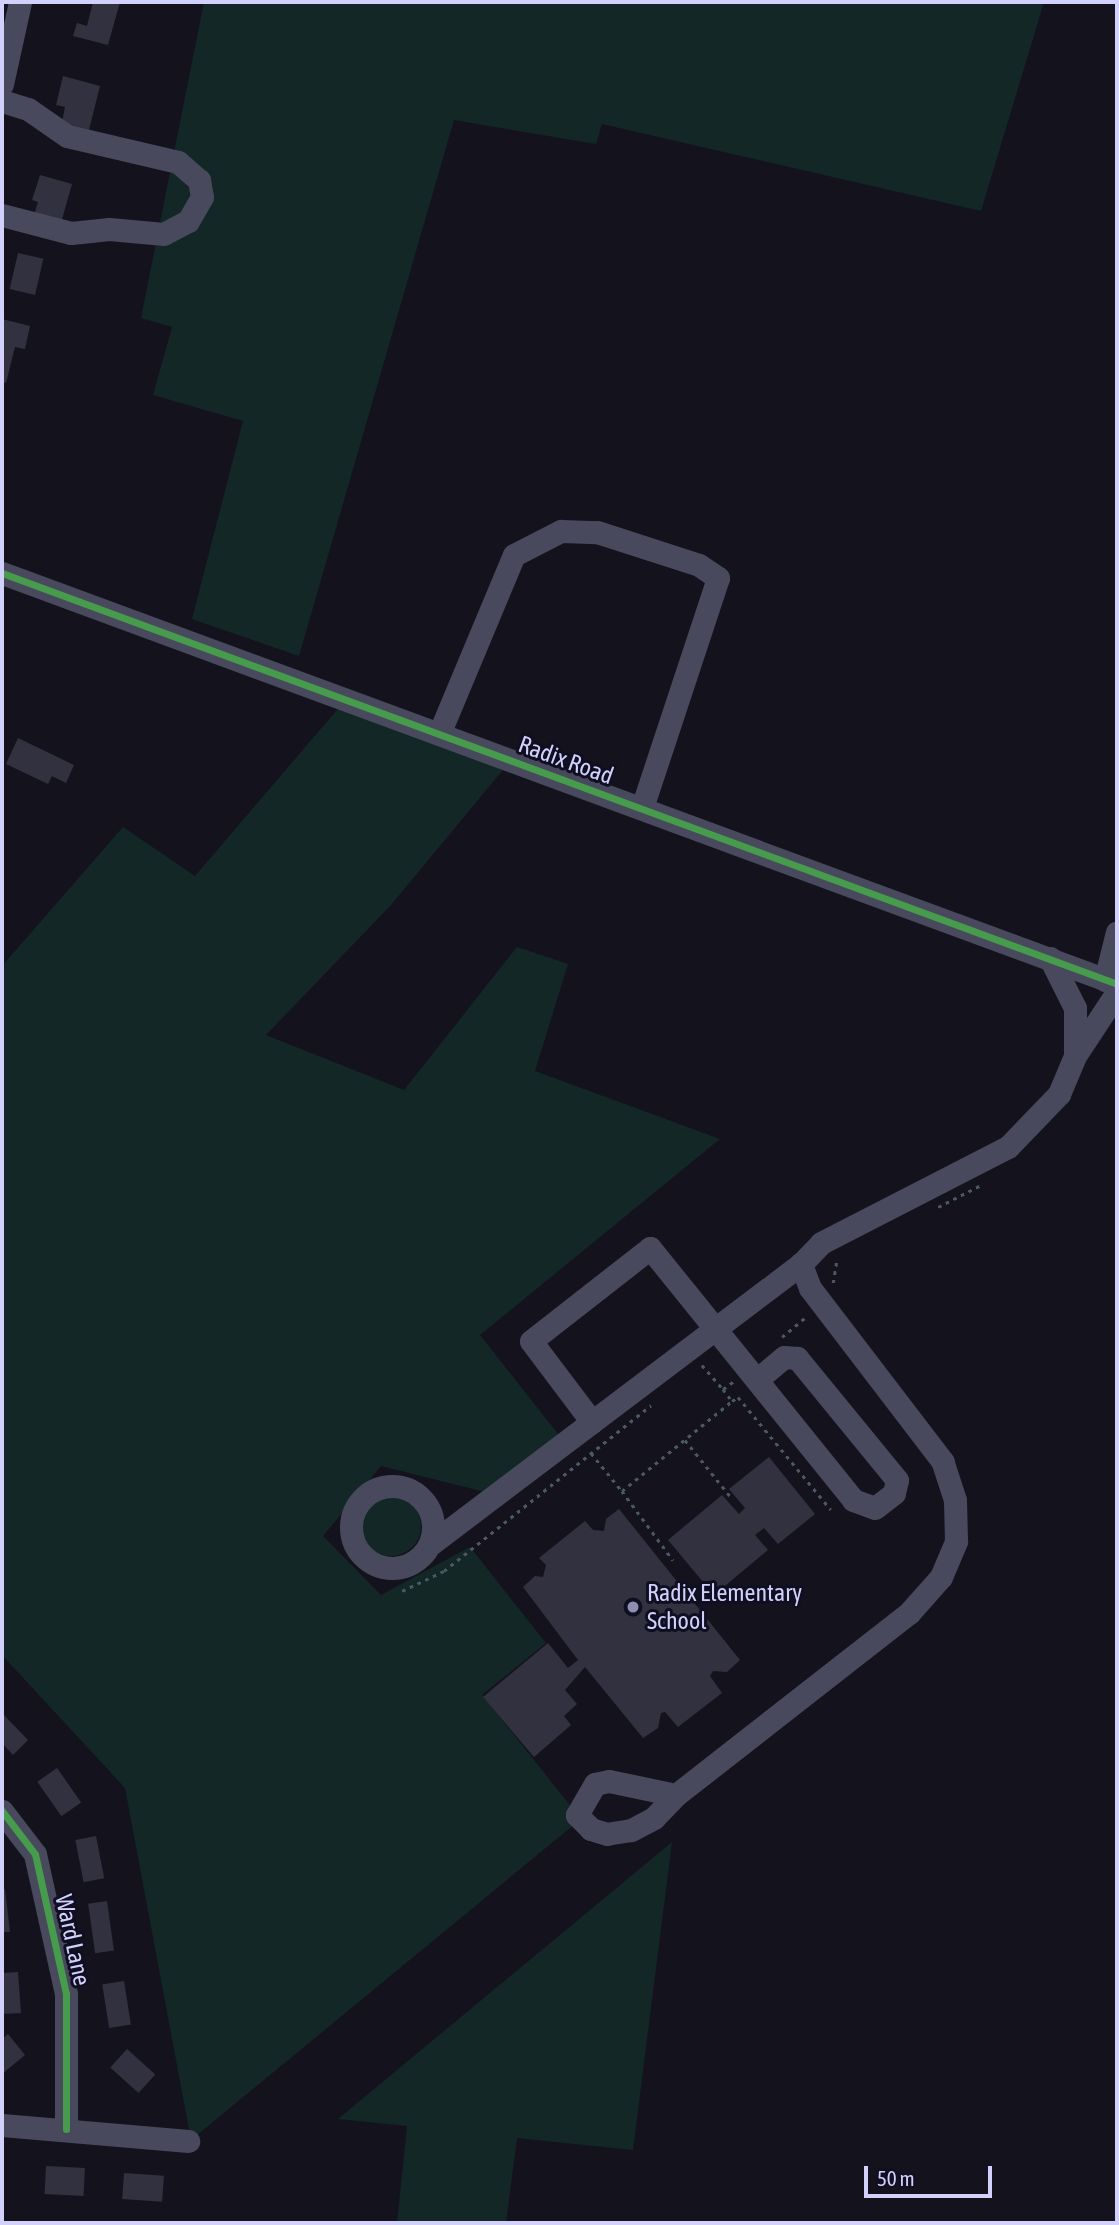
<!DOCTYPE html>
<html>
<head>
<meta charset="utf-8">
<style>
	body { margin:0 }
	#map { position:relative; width:1119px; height:2225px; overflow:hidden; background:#14131d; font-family:"Asap Condensed",sans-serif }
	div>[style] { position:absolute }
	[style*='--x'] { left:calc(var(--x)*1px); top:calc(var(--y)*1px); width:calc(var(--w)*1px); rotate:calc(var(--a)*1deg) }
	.green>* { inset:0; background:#122726 }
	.round { border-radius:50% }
	.building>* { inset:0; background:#32313f; transform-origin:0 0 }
	.path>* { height:2.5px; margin-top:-1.25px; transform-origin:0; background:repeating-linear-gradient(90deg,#4a5963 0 3.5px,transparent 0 8.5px) }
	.minor>* { height:23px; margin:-11.5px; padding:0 11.5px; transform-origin:11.5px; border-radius:11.5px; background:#48495d }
	.minor>.ring { margin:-11.5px; padding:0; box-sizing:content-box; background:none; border:23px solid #48495d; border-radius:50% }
	.cycleway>* { height:7px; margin:-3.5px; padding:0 3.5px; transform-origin:3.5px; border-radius:3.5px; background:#469c4c }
	.dots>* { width:19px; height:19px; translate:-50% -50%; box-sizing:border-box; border:4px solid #100f21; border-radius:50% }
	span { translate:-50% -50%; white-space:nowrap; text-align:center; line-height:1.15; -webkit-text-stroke:6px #100f21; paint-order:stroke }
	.street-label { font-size:24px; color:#d2d1fc }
	.poi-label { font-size:24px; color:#d2d1fc }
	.left { translate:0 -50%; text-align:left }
	.frame { position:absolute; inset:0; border:4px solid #d2d1fc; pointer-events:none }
	.scale { position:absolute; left:864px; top:2166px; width:128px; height:32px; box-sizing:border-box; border:4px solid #d2d1fc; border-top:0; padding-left:9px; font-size:21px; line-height:24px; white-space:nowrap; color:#d2d1fc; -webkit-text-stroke:5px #100f21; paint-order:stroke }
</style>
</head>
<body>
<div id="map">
	<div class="green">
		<i style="clip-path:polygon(204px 2px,1044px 2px,981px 211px,602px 124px,596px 144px,454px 120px,299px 656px,192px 619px,243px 421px,153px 395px,172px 327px,141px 318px)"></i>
		<i style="clip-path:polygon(342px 704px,507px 765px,391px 905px,266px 1035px,404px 1090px,517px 947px,568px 964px,535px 1071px,720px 1139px,480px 1335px,570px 1449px,509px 1498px,381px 1466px,323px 1536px,381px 1595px,470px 1547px,546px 1643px,482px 1695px,581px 1819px,191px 2140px,125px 1788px,2px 1655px,2px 966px,123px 827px,195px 876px)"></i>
		<i class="round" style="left:361px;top:1496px;width:60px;height:60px"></i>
		<i style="clip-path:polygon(672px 1842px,633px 2150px,517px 2138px,506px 2223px,397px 2223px,407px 2126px,338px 2119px)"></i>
	</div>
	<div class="building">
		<i style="clip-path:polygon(93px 2px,120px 2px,108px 45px,73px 36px,77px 23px,87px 26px)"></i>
		<i style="clip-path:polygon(63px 76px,100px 86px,88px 134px,61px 127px,65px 107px,56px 105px)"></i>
		<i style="clip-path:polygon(40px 175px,72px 184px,61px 223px,34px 215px,38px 202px,32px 200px)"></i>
		<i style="left:18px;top:253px;width:26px;height:37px;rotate:13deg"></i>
		<i style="clip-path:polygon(2px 319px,30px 326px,25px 349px,15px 347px,6px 383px,2px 382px)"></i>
		<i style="clip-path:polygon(18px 738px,74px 765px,66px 783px,52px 776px,48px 784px,6px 764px)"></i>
		<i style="clip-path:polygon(769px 1457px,815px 1514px,778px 1544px,764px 1528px,755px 1535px,768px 1550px,714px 1595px,668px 1540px,722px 1495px,739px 1514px,745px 1508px,729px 1489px)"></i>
		<i style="clip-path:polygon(619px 1509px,740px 1660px,727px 1672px,713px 1671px,710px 1676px,722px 1693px,678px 1727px,665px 1712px,661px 1713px,658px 1728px,643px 1738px,585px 1667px,565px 1690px,577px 1704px,564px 1716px,571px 1725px,534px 1757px,483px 1697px,548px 1643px,568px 1668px,578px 1660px,523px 1587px,535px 1576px,543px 1577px,546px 1565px,539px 1558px,585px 1521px,593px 1530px,604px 1531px,606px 1519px)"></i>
		<i style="clip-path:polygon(2px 1713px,28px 1740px,13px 1755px,2px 1743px)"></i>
		<i style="left:57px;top:1768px;width:42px;height:24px;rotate:55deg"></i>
		<i style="left:96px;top:1836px;width:43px;height:21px;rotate:79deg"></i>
		<i style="clip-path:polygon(5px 1889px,10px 1932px,2px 1932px,2px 1890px)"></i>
		<i style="left:107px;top:1901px;width:50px;height:19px;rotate:82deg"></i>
		<i style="clip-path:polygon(18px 1972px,21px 2013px,2px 2014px,2px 1973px)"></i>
		<i style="left:124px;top:1981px;width:44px;height:22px;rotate:81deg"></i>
		<i style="clip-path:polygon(8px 2034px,25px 2055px,2px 2074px,2px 2039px)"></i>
		<i style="left:127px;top:2049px;width:38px;height:25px;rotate:42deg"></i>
		<i style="left:46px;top:2166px;width:39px;height:28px;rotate:3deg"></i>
		<i style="left:124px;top:2173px;width:40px;height:26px;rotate:4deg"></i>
	</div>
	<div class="path">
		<i style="--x:938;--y:1207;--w:48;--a:-27.1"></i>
		<i style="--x:833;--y:1283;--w:24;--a:-81"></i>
		<i style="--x:782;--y:1337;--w:31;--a:-40"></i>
		<i style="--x:702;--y:1365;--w:32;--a:49"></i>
		<i style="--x:723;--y:1389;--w:14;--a:-36"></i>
		<i style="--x:723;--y:1389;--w:15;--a:53"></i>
		<i style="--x:732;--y:1401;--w:7;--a:-34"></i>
		<i style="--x:738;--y:1397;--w:146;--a:50.5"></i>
		<i style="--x:685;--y:1440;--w:72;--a:51.2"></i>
		<i style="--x:591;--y:1453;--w:49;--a:50.8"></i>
		<i style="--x:622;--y:1491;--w:142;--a:-39.3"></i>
		<i style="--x:622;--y:1491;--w:86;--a:53.5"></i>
		<i style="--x:402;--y:1591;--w:47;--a:-25.5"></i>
		<i style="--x:444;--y:1571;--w:265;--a:-38.7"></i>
	</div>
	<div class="minor">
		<i style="--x:2;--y:84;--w:84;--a:-77.6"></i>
		<i style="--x:2;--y:101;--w:27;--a:17"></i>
		<i style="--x:28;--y:109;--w:47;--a:34.7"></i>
		<i style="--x:67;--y:136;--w:114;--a:13.2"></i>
		<i style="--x:178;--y:162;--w:28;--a:41"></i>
		<i style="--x:199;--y:180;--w:17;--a:80"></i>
		<i style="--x:202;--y:197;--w:28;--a:120"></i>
		<i style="--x:188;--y:221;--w:27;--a:152"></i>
		<i style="--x:164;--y:234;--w:55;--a:-174.8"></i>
		<i style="--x:109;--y:229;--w:38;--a:174"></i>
		<i style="--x:71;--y:233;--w:71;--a:-165.4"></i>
		<i style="--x:2;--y:573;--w:1188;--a:20.23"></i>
		<i style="--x:439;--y:734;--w:194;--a:-67.3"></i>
		<i style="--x:514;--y:555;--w:53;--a:-27.1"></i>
		<i style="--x:561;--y:531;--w:36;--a:2"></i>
		<i style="--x:597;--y:532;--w:107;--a:17.9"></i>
		<i style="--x:699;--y:565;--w:23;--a:34"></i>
		<i style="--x:718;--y:578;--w:242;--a:108.3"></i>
		<i style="--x:1050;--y:958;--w:56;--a:63.4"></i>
		<i style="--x:1075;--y:1008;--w:45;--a:90"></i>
		<i style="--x:1105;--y:980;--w:49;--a:-76"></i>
		<i style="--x:592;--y:1422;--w:101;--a:-127"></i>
		<i style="--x:531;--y:1341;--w:151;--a:-38"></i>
		<i style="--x:650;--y:1248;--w:324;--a:51.1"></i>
		<i style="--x:853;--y:1500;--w:23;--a:20"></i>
		<i style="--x:875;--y:1508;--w:24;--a:-38"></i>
		<i style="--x:894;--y:1493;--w:13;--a:-77"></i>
		<i style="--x:897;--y:1480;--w:158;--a:-129.3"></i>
		<i style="--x:797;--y:1358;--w:13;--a:-176"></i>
		<i style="--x:784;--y:1357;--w:34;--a:140"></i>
		<i class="ring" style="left:351px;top:1486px;width:59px;height:59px"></i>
		<i style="--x:432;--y:1543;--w:463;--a:-37.1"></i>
		<i style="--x:801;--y:1264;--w:29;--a:-46"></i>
		<i style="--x:821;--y:1243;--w:210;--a:-27.2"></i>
		<i style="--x:1008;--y:1147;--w:74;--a:-46.1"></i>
		<i style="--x:1059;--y:1094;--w:41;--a:-67.2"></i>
		<i style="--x:1075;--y:1056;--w:77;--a:-56.7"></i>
		<i style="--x:676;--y:1795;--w:32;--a:134"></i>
		<i style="--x:654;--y:1818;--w:26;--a:152"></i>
		<i style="--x:631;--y:1830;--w:24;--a:171"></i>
		<i style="--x:607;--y:1834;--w:17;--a:-163"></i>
		<i style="--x:591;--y:1829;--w:20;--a:-135"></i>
		<i style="--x:577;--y:1815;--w:36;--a:-60"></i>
		<i style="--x:595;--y:1784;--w:14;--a:-12"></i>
		<i style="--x:609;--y:1781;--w:68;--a:11.8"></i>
		<i style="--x:676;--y:1795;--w:296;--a:-38"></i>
		<i style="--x:909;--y:1613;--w:48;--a:-48.4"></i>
		<i style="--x:941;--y:1577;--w:39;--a:-67"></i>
		<i style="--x:956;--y:1541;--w:41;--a:-91.4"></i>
		<i style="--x:955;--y:1500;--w:40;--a:-108"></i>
		<i style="--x:943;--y:1462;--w:219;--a:-127.4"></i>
		<i style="--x:810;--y:1288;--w:26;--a:-111"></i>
		<i style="--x:2;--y:1811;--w:54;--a:52.5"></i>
		<i style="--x:35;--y:1854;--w:143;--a:77.5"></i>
		<i style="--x:66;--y:1994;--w:135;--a:90"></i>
		<i style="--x:2;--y:2125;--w:187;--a:4.9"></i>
	</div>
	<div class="cycleway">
		<i style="--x:2;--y:573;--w:1188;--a:20.23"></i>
		<i style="--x:2;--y:1811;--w:54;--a:52.5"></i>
		<i style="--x:35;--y:1854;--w:143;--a:77.5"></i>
		<i style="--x:66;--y:1994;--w:135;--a:90"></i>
	</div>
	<div class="dots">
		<i style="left:633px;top:1607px;background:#908eae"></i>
	</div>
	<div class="street-label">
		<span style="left:566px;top:760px;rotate:20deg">Radix Road</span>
		<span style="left:73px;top:1940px;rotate:78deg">Ward Lane</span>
	</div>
	<div class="poi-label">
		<span class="left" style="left:647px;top:1607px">Radix Elementary<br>School</span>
	</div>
	<div class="frame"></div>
	<div class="scale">50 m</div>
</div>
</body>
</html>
